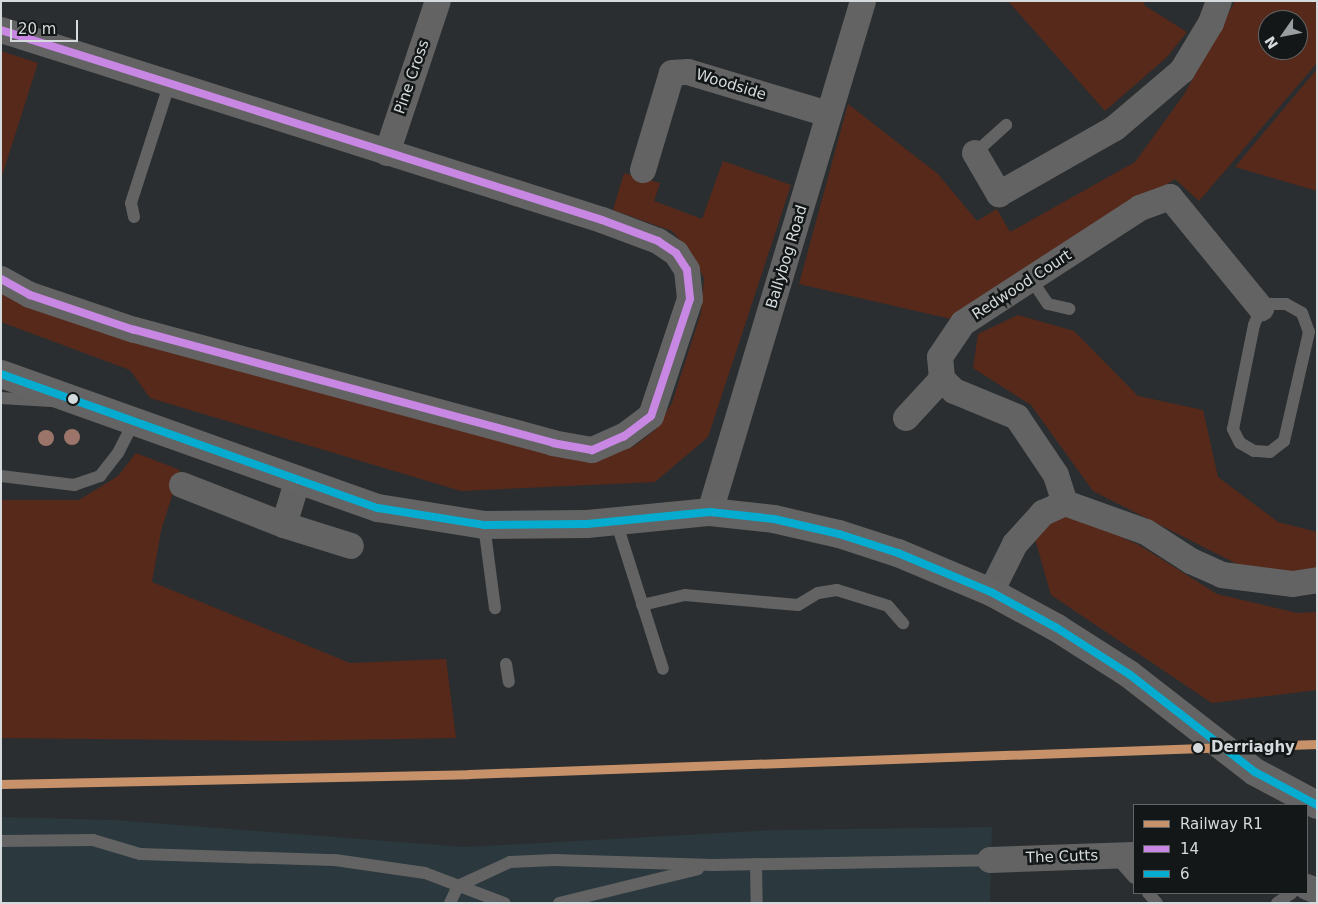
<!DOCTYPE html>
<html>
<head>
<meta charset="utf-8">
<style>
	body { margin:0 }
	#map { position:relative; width:1318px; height:904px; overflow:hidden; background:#2a2e30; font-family:"DejaVu Sans",sans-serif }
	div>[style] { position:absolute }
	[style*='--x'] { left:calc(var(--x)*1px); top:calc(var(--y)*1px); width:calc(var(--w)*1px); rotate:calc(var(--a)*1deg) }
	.built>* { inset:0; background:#2b383d }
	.green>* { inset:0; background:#57291b }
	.lane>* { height:12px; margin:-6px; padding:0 6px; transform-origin:6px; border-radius:6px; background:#636363 }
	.street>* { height:26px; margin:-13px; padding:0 13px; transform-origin:13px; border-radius:13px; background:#636363 }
	.primary>* { height:28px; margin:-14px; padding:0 14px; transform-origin:14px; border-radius:14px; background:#636463 }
	.bus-1>* { height:8px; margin:-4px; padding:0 4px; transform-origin:4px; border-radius:4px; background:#c787e3 }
	.bus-2>* { height:8px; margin:-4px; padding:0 4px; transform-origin:4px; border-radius:4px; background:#06acd0 }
	.rail-1>* { height:9px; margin:-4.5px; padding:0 4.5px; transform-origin:4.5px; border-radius:4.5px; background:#c7916a }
	.trees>* { width:16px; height:16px; margin:-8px; border-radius:50%; background:#9b756a }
	.dots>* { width:14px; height:14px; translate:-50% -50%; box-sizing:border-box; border:2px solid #131718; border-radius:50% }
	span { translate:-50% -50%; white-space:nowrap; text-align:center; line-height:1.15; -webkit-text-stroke:5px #131718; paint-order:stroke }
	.street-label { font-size:15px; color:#d5dadc }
	.stop-label { font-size:15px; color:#d5dadc; font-weight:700 }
	.left { translate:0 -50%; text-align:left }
	.frame { position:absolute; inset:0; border:2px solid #d5dadc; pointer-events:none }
	.legend { position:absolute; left:1133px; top:804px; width:175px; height:90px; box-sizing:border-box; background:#131718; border:1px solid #616566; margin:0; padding:6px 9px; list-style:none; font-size:15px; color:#d5dadc }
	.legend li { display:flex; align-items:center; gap:10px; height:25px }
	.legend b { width:25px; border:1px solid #616566 }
	.north { position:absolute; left:1258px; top:10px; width:50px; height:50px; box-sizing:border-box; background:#131718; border:1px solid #616566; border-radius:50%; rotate:237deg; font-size:14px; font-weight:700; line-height:20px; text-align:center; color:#d5dadc }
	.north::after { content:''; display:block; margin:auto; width:18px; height:22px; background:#999ea0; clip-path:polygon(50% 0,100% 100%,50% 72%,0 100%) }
	.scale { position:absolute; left:10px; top:20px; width:68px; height:22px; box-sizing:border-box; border:2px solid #d5dadc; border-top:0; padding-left:6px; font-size:15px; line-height:18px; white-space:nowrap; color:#d5dadc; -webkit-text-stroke:4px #131718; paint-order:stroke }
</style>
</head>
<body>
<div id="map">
	<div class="built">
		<i style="clip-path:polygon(1px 817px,114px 820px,465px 847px,773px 830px,992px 827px,990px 903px,1px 903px)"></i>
	</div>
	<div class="green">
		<i style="clip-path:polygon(1008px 1px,1145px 1px,1144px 5px,1187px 32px,1167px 57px,1105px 111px)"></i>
		<i style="clip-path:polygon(evenodd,1235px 1px,1317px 1px,1317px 63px,1199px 201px,1175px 179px,951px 319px,799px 284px,848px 104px,938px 174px,977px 221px,997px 209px,1010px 232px,1135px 162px,1185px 93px,1235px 1px,1268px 20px,1298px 20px,1298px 50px,1268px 50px,1268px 20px)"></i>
		<i style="clip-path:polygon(1px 51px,38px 63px,1px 179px)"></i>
		<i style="clip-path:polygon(1317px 69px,1317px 191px,1235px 167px)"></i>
		<i style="clip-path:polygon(723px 161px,791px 185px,708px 437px,655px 482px,461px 491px,150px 398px,130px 370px,1px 322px,1px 293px,599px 454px,633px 447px,654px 431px,672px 403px,701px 313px,704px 278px,690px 251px,672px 231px,613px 210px,624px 173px,660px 183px,654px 201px,702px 219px)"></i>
		<i style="clip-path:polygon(1018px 315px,1074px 331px,1138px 396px,1203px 410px,1218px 477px,1278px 522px,1317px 532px,1317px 592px,1292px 592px,1093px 491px,1031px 405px,973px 368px,978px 334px)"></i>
		<i style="clip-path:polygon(136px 453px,180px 470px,161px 531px,152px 582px,350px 663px,446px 659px,456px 738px,286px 741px,1px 738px,1px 500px,79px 500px,118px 476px)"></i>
		<i style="clip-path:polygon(1067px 513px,1139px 545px,1217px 594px,1297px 613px,1317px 612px,1317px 690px,1212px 703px,1051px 595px,1035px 539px,1055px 516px)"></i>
	</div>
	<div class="lane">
		<i style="--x:975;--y:153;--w:42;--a:-42.1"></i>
		<i style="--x:134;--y:217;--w:14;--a:-102"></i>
		<i style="--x:131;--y:203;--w:127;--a:-72.1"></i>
		<i style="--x:1031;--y:279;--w:30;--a:56"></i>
		<i style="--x:1048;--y:304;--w:22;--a:13"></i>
		<i style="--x:1271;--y:304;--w:15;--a:0"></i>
		<i style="--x:1286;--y:304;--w:18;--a:29"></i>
		<i style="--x:1302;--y:313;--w:20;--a:70"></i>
		<i style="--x:1309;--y:332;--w:112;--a:102.9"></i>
		<i style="--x:1284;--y:441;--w:18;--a:142"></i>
		<i style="--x:1270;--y:452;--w:16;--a:-176"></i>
		<i style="--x:1254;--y:451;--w:16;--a:-150"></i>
		<i style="--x:1240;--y:443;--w:16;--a:-117"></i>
		<i style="--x:1233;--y:429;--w:106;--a:-78.6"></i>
		<i style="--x:1254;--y:325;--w:18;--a:-68"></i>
		<i style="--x:1261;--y:308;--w:11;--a:-22"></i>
		<i style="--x:1;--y:398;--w:50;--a:3.4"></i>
		<i style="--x:1;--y:476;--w:74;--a:7"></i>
		<i style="--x:74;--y:485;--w:28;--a:-19"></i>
		<i style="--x:100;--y:476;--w:29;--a:-52"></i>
		<i style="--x:118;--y:453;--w:35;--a:-63"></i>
		<i style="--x:616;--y:521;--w:155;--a:72.4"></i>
		<i style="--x:484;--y:525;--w:84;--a:82.5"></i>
		<i style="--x:642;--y:605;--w:44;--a:-13.1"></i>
		<i style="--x:685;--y:595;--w:113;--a:5.1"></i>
		<i style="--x:798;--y:605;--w:23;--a:-31"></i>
		<i style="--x:818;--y:593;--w:19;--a:-9"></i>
		<i style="--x:837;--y:590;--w:53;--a:17.4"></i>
		<i style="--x:888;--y:606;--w:23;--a:49"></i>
		<i style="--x:506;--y:664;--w:18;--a:81"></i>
		<i style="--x:1;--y:841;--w:92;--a:-0.6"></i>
		<i style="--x:93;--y:840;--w:49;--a:16.6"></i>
		<i style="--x:140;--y:854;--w:195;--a:1.8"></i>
		<i style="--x:335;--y:860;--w:91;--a:8.2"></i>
		<i style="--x:425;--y:873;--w:85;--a:20.8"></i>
		<i style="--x:1114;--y:855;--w:30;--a:49"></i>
		<i style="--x:756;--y:864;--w:39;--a:89"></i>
		<i style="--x:1148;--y:893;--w:13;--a:48"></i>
		<i style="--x:450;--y:903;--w:19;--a:-65"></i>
		<i style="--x:458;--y:886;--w:57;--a:-24.8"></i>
		<i style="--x:510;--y:862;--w:44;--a:-2.6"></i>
		<i style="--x:554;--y:860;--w:159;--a:1.8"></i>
		<i style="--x:713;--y:865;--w:277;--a:-1"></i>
		<i style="--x:559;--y:903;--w:143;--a:-13.7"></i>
		<i style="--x:1277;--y:903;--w:18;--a:-34"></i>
	</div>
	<div class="street">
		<i style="--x:1;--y:30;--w:630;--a:17.54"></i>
		<i style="--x:602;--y:220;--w:60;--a:20.6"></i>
		<i style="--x:658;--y:241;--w:22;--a:34"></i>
		<i style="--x:676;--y:253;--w:20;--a:57"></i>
		<i style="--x:687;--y:270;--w:29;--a:84"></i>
		<i style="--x:690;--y:299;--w:123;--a:108.4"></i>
		<i style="--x:651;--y:416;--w:34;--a:143"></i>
		<i style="--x:624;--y:436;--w:35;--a:156"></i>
		<i style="--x:592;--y:450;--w:39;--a:-170"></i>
		<i style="--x:554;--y:443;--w:435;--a:-164.9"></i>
		<i style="--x:134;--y:330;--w:110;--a:-161.4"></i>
		<i style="--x:30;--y:295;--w:33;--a:-151"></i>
		<i style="--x:387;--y:153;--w:160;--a:-71.5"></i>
		<i style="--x:975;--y:153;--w:48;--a:59.7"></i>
		<i style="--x:999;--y:194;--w:133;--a:-29.6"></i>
		<i style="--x:1115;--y:128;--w:88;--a:-40.4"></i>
		<i style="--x:1182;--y:71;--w:56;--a:-58.9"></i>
		<i style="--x:1211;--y:23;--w:23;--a:-70"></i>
		<i style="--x:643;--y:170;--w:101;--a:-73.4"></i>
		<i style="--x:672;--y:73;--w:16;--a:-4"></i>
		<i style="--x:688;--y:72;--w:146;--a:16.7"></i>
		<i style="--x:906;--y:418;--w:53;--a:-47.3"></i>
		<i style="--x:182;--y:485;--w:110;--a:21.4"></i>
		<i style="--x:284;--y:525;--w:70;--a:17.4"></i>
		<i style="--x:1065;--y:503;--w:29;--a:-108"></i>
		<i style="--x:1056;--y:475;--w:70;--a:-123.9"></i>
		<i style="--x:1017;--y:417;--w:68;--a:-157.6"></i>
		<i style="--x:954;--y:391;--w:17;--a:-135"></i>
		<i style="--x:942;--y:379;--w:22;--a:-95"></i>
		<i style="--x:940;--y:357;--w:41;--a:-55.9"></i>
		<i style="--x:963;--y:323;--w:211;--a:-33"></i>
		<i style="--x:1140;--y:208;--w:32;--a:-20"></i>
		<i style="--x:1170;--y:197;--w:144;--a:50.7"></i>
		<i style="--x:710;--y:512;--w:533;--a:-73.33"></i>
		<i style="--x:284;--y:525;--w:48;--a:-73.1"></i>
		<i style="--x:991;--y:592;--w:54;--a:-63.4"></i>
		<i style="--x:1015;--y:544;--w:42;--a:-47.9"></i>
		<i style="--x:1043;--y:513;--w:24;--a:-24"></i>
		<i style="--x:1065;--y:503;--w:86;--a:19.7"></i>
		<i style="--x:1146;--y:532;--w:54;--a:32.8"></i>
		<i style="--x:1191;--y:561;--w:34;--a:24"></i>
		<i style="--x:1222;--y:575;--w:72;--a:7.2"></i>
		<i style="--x:1293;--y:584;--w:24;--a:-9"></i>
		<i style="--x:990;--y:860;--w:144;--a:-2"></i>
		<i style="--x:1307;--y:887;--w:11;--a:22"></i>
	</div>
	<div class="primary">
		<i style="--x:1;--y:374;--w:400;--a:19.6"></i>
		<i style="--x:378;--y:508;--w:107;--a:9.1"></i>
		<i style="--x:484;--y:525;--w:103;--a:-0.6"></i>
		<i style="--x:587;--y:524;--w:124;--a:-5.6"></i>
		<i style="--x:710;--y:512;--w:64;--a:6.2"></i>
		<i style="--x:774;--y:519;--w:67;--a:13"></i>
		<i style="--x:839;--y:534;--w:62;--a:17.9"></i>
		<i style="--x:898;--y:553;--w:101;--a:22.8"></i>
		<i style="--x:991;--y:592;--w:75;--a:28.6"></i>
		<i style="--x:1057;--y:628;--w:85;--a:32.6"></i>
		<i style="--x:1129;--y:674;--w:160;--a:37.9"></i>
		<i style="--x:1255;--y:772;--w:70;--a:28"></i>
	</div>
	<div class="bus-1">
		<i style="--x:1;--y:30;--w:630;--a:17.54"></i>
		<i style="--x:602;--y:220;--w:60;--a:20.6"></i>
		<i style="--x:658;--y:241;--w:22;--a:34"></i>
		<i style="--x:676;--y:253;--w:20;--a:57"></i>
		<i style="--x:687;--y:270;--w:29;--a:84"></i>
		<i style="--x:690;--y:299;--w:123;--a:108.4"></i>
		<i style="--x:651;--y:416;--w:34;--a:143"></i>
		<i style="--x:624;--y:436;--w:35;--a:156"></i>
		<i style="--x:592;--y:450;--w:39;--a:-170"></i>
		<i style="--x:554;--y:443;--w:435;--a:-164.9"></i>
		<i style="--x:134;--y:330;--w:110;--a:-161.4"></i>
		<i style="--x:30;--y:295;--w:33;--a:-151"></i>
	</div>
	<div class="bus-2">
		<i style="--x:1;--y:374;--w:400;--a:19.6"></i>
		<i style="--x:378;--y:508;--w:107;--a:9.1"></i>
		<i style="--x:484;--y:525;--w:103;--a:-0.6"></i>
		<i style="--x:587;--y:524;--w:124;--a:-5.6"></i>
		<i style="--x:710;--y:512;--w:64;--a:6.2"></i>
		<i style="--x:774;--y:519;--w:67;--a:13"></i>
		<i style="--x:839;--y:534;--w:62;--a:17.9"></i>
		<i style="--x:898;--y:553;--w:101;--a:22.8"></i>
		<i style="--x:991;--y:592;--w:75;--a:28.6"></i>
		<i style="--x:1057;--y:628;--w:85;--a:32.6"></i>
		<i style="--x:1129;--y:674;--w:160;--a:37.9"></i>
		<i style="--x:1255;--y:772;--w:70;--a:28"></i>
	</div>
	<div class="rail-1">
		<i style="--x:1;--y:784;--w:468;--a:-1.2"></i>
		<i style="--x:469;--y:774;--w:849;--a:-2.03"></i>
	</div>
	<div class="trees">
		<i style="left:72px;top:437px"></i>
		<i style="left:46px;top:438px"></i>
	</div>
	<div class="dots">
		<i style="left:73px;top:399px;background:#d5dadc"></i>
		<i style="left:1198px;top:748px;background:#d5dadc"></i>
	</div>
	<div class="street-label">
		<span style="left:412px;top:77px;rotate:-71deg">Pine Cross</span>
		<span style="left:731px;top:85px;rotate:17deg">Woodside</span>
		<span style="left:787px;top:257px;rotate:-73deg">Ballybog Road</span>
		<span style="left:1022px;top:285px;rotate:-33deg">Redwood Court</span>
		<span style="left:1062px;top:857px;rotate:-2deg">The Cutts</span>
	</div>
	<div class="stop-label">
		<span class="left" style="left:1211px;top:748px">Derriaghy</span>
	</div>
	<div class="frame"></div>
	<ul class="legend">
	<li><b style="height:6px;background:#c7916a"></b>Railway R1</li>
	<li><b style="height:6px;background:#c787e3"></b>14</li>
	<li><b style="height:6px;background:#06acd0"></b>6</li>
	</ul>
	<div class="north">N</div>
	<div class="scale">20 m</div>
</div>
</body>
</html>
